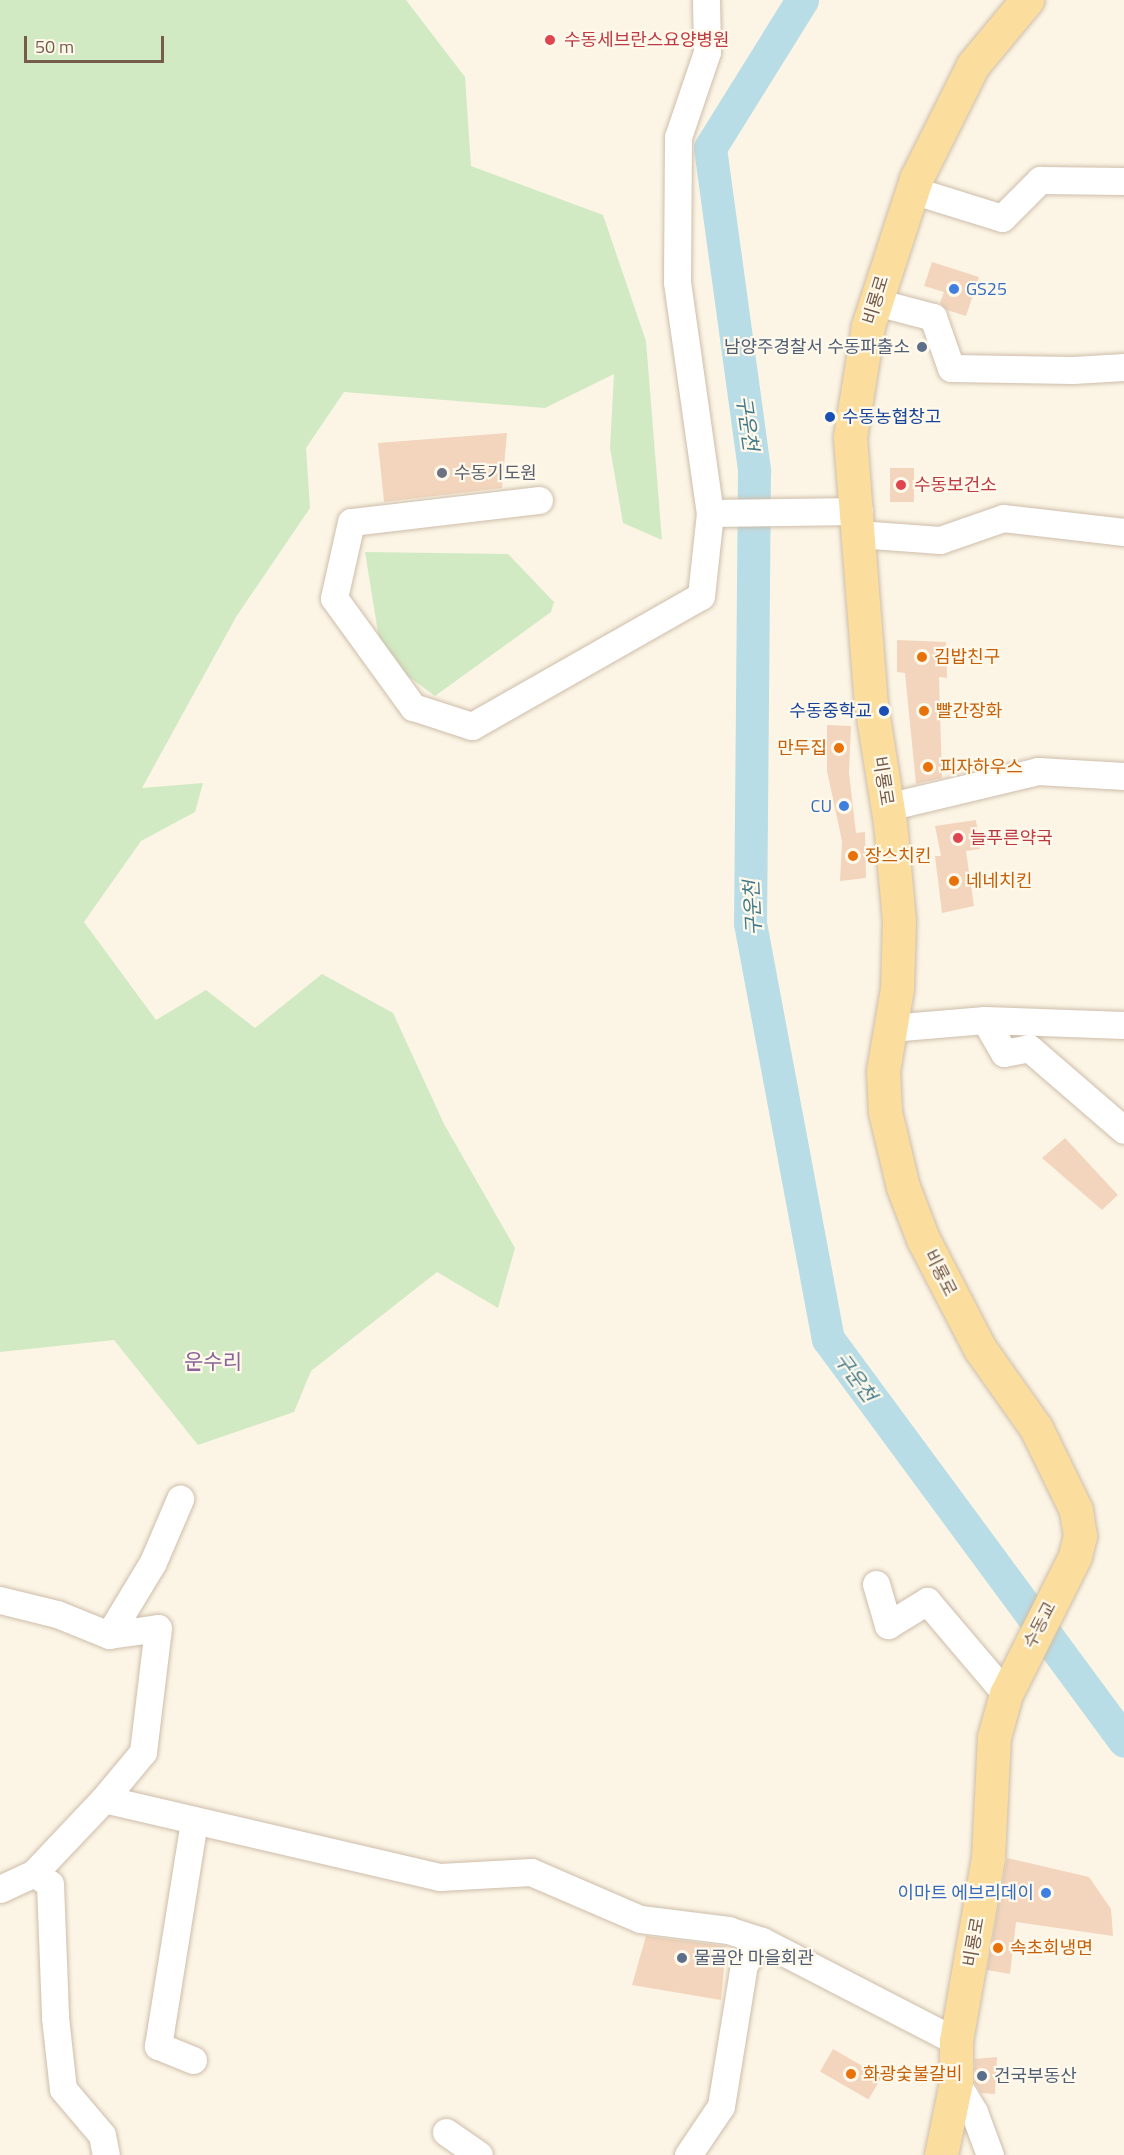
<!DOCTYPE html>
<html>
<head>
<meta charset="utf-8">
<style>
	body { margin:0 }
	#map { position:relative; width:1124px; height:2155px; overflow:hidden; background:#fcf5e5; font-family:"Titillium Web","Noto Sans KR",sans-serif }
	div>[style] { position:absolute }
	[style*='--x'] { left:calc(var(--x)*1px); top:calc(var(--y)*1px); width:calc(var(--w)*1px); rotate:calc(var(--a)*1deg) }
	.green>* { inset:0; background:#d1eac3 }
	.river>* { height:33px; margin:-16.5px; padding:0 16.5px; transform-origin:16.5px; border-radius:16.5px; background:#b9dde6 }
	.building>* { inset:0; background:#f2d5bc; transform-origin:0 0 }
	.roads { filter:drop-shadow(0 0 2px #cebdab) drop-shadow(0 0 2px #cebdab) }
	.minor>* { height:27px; margin:-13.5px; padding:0 13.5px; transform-origin:13.5px; border-radius:13.5px; background:#fff }
	.major>* { height:33px; margin:-16.5px; padding:0 16.5px; transform-origin:16.5px; border-radius:16.5px; background:#fbde9d }
	.dots>* { width:16px; height:16px; translate:-50% -50%; box-sizing:border-box; border:3px solid #fff9ec; border-radius:50% }
	span { translate:-50% -50%; white-space:nowrap; text-align:center; line-height:1.15; -webkit-text-stroke:4.5px #fff9ec; paint-order:stroke }
	.health-label { font-size:18px; color:#be3a42 }
	.left { translate:0 -50%; text-align:left }
	.shop-label { font-size:18px; color:#366cbe }
	.right { translate:-100% -50%; text-align:right }
	.street-label { font-size:18px; color:#765c4a }
	.service-label { font-size:18px; color:#4e5e75 }
	.transit-label { font-size:18px; color:#164399 }
	.worship-label { font-size:18px; color:#5b616d }
	.food-label { font-size:18px; color:#c56008 }
	.water-label { font-size:20px; color:#437a8a; font-style:italic }
	.quarter-label { font-size:21px; color:#8b6599 }
	.scale { position:absolute; left:24px; top:36px; width:140px; height:27px; box-sizing:border-box; border:3px solid #765c4a; border-top:0; padding-left:8px; font-size:18px; line-height:21px; white-space:nowrap; color:#765c4a; -webkit-text-stroke:4px #fff9ec; paint-order:stroke }
</style>
</head>
<body>
<div id="map">
	<div class="green">
		<i style="clip-path:polygon(0 0,406px 0,465px 77px,471px 166px,603px 215px,646px 341px,662px 540px,623px 523px,610px 448px,614px 374px,545px 408px,344px 392px,306px 448px,310px 508px,236px 617px,142px 788px,203px 783px,195px 812px,141px 841px,84px 922px,156px 1020px,206px 990px,255px 1028px,322px 974px,393px 1013px,444px 1124px,515px 1248px,498px 1308px,437px 1272px,311px 1371px,294px 1412px,198px 1445px,114px 1340px,0 1352px)"></i>
		<i style="clip-path:polygon(365px 552px,508px 554px,554px 602px,551px 612px,435px 696px,382px 657px)"></i>
	</div>
	<div class="river">
		<i style="--x:802;--y:0;--w:174;--a:121.9"></i>
		<i style="--x:710;--y:148;--w:326;--a:82.2"></i>
		<i style="--x:754;--y:471;--w:452;--a:90.5"></i>
		<i style="--x:750;--y:923;--w:423;--a:79.4"></i>
		<i style="--x:828;--y:1339;--w:499;--a:53.6"></i>
	</div>
	<div class="building">
		<i style="clip-path:polygon(932px 262px,979px 277px,966px 316px,947px 310px,940px 303px,944px 292px,924px 286px)"></i>
		<i style="clip-path:polygon(507px 433px,502px 488px,384px 502px,378px 443px)"></i>
		<i style="left:890px;top:468px;width:24px;height:34px"></i>
		<i style="clip-path:polygon(897px 640px,946px 642px,947px 678px,939px 677px,942px 778px,916px 784px,905px 673px,897px 672px)"></i>
		<i style="clip-path:polygon(827px 725px,851px 726px,849px 773px,856px 833px,865px 832px,866px 878px,840px 881px,842px 841px,827px 771px)"></i>
		<i style="clip-path:polygon(976px 820px,980px 849px,966px 851px,974px 906px,942px 913px,935px 856px,941px 856px,935px 826px)"></i>
		<i style="clip-path:polygon(1065px 1138px,1118px 1195px,1102px 1210px,1042px 1158px)"></i>
		<i style="clip-path:polygon(1007px 1858px,1089px 1877px,1111px 1909px,1113px 1936px,1016px 1922px,1010px 1974px,987px 1970px)"></i>
		<i style="clip-path:polygon(646px 1936px,726px 1946px,721px 2000px,632px 1985px)"></i>
		<i style="left:833px;top:2049px;width:56px;height:26px;rotate:30deg"></i>
		<i style="clip-path:polygon(997px 2057px,995px 2094px,981px 2093px,975px 2083px,975px 2059px)"></i>
	</div>
	<div class="roads">
		<div class="minor">
			<i style="--x:706;--y:0;--w:52;--a:88.9"></i>
			<i style="--x:707;--y:52;--w:90;--a:108.8"></i>
			<i style="--x:678;--y:137;--w:145;--a:90.4"></i>
			<i style="--x:677;--y:282;--w:233;--a:81.9"></i>
			<i style="--x:710;--y:513;--w:149;--a:-0.8"></i>
			<i style="--x:912;--y:190;--w:94;--a:17.3"></i>
			<i style="--x:1002;--y:218;--w:54;--a:-45"></i>
			<i style="--x:1040;--y:180;--w:84;--a:0.7"></i>
			<i style="--x:876;--y:302;--w:59;--a:14.7"></i>
			<i style="--x:933;--y:317;--w:54;--a:70.6"></i>
			<i style="--x:951;--y:368;--w:122;--a:0.9"></i>
			<i style="--x:1073;--y:370;--w:51;--a:-3.4"></i>
			<i style="--x:539;--y:500;--w:189;--a:173.3"></i>
			<i style="--x:351;--y:522;--w:78;--a:102.6"></i>
			<i style="--x:334;--y:598;--w:135;--a:54.1"></i>
			<i style="--x:413;--y:707;--w:62;--a:17.9"></i>
			<i style="--x:472;--y:726;--w:263;--a:-29.6"></i>
			<i style="--x:701;--y:596;--w:83;--a:-83.8"></i>
			<i style="--x:858;--y:534;--w:82;--a:4.2"></i>
			<i style="--x:940;--y:540;--w:67;--a:-19.2"></i>
			<i style="--x:1003;--y:518;--w:122;--a:6.6"></i>
			<i style="--x:887;--y:807;--w:155;--a:-13.4"></i>
			<i style="--x:1038;--y:771;--w:86;--a:3.3"></i>
			<i style="--x:985;--y:1020;--w:38;--a:60"></i>
			<i style="--x:1004;--y:1053;--w:25;--a:-11"></i>
			<i style="--x:1029;--y:1048;--w:125;--a:40.8"></i>
			<i style="--x:890;--y:1028;--w:95;--a:-4.8"></i>
			<i style="--x:985;--y:1020;--w:139;--a:2.1"></i>
			<i style="--x:876;--y:1584;--w:43;--a:73.7"></i>
			<i style="--x:888;--y:1625;--w:46;--a:-31.6"></i>
			<i style="--x:927;--y:1601;--w:122;--a:49.7"></i>
			<i style="--x:0;--y:1600;--w:59;--a:13.8"></i>
			<i style="--x:57;--y:1614;--w:56;--a:22"></i>
			<i style="--x:109;--y:1635;--w:49;--a:-8.1"></i>
			<i style="--x:158;--y:1628;--w:125;--a:96.9"></i>
			<i style="--x:143;--y:1752;--w:61;--a:129.7"></i>
			<i style="--x:109;--y:1635;--w:85;--a:-58.9"></i>
			<i style="--x:153;--y:1562;--w:69;--a:-66.8"></i>
			<i style="--x:34;--y:1873;--w:19;--a:35"></i>
			<i style="--x:50;--y:1884;--w:133;--a:87.8"></i>
			<i style="--x:55;--y:2017;--w:72;--a:83.7"></i>
			<i style="--x:63;--y:2089;--w:60;--a:49.7"></i>
			<i style="--x:102;--y:2135;--w:20;--a:79"></i>
			<i style="--x:0;--y:1889;--w:38;--a:-25"></i>
			<i style="--x:34;--y:1873;--w:102;--a:-46.6"></i>
			<i style="--x:104;--y:1799;--w:345;--a:13.1"></i>
			<i style="--x:440;--y:1877;--w:91;--a:-3.1"></i>
			<i style="--x:531;--y:1872;--w:119;--a:23.3"></i>
			<i style="--x:640;--y:1919;--w:89;--a:7.1"></i>
			<i style="--x:728;--y:1930;--w:36;--a:18"></i>
			<i style="--x:762;--y:1941;--w:218;--a:27.3"></i>
			<i style="--x:193;--y:2060;--w:38;--a:-158"></i>
			<i style="--x:158;--y:2046;--w:228;--a:-80.9"></i>
			<i style="--x:956;--y:2082;--w:35;--a:59"></i>
			<i style="--x:974;--y:2112;--w:46;--a:69.6"></i>
			<i style="--x:446;--y:2132;--w:40;--a:34.9"></i>
			<i style="--x:688;--y:2155;--w:59;--a:-56"></i>
			<i style="--x:721;--y:2106;--w:144;--a:-80.8"></i>
			<i style="--x:744;--y:1964;--w:29;--a:-52"></i>
		</div>
		<div class="major">
			<i style="--x:941;--y:2155;--w:75;--a:-78.4"></i>
			<i style="--x:956;--y:2082;--w:41;--a:-90"></i>
			<i style="--x:956;--y:2041;--w:186;--a:-80.1"></i>
			<i style="--x:988;--y:1858;--w:121;--a:-87.2"></i>
			<i style="--x:994;--y:1737;--w:45;--a:-74.4"></i>
			<i style="--x:1006;--y:1694;--w:154;--a:-63.4"></i>
			<i style="--x:1075;--y:1556;--w:21;--a:-76"></i>
			<i style="--x:1080;--y:1536;--w:26;--a:-99"></i>
			<i style="--x:1076;--y:1510;--w:91;--a:-116"></i>
			<i style="--x:1036;--y:1428;--w:97;--a:-125.3"></i>
			<i style="--x:980;--y:1349;--w:124;--a:-117.4"></i>
			<i style="--x:923;--y:1239;--w:56;--a:-111"></i>
			<i style="--x:903;--y:1187;--w:77;--a:-103.5"></i>
			<i style="--x:885;--y:1112;--w:41;--a:-92.8"></i>
			<i style="--x:883;--y:1071;--w:84;--a:-80.4"></i>
			<i style="--x:897;--y:988;--w:67;--a:-88.3"></i>
			<i style="--x:899;--y:921;--w:98;--a:-95.2"></i>
			<i style="--x:890;--y:823;--w:120;--a:-99.1"></i>
			<i style="--x:871;--y:705;--w:269;--a:-94.5"></i>
			<i style="--x:850;--y:437;--w:112;--a:-80.8"></i>
			<i style="--x:868;--y:326;--w:155;--a:-71.9"></i>
			<i style="--x:916;--y:179;--w:127;--a:-63.4"></i>
			<i style="--x:973;--y:65;--w:85;--a:-50.3"></i>
		</div>
	</div>
	<div class="dots">
		<i style="left:550px;top:40px;background:#e0444e"></i>
		<i style="left:954px;top:289px;background:#3f7fe0"></i>
		<i style="left:922px;top:347px;background:#5c6f8a"></i>
		<i style="left:830px;top:417px;background:#1a4fb4"></i>
		<i style="left:442px;top:473px;background:#6b7280"></i>
		<i style="left:901px;top:485px;background:#e0444e"></i>
		<i style="left:922px;top:657px;background:#e8710a"></i>
		<i style="left:884px;top:711px;background:#1a4fb4"></i>
		<i style="left:924px;top:711px;background:#e8710a"></i>
		<i style="left:839px;top:748px;background:#e8710a"></i>
		<i style="left:928px;top:767px;background:#e8710a"></i>
		<i style="left:844px;top:806px;background:#3f7fe0"></i>
		<i style="left:958px;top:838px;background:#e0444e"></i>
		<i style="left:853px;top:856px;background:#e8710a"></i>
		<i style="left:954px;top:881px;background:#e8710a"></i>
		<i style="left:1046px;top:1893px;background:#3f7fe0"></i>
		<i style="left:998px;top:1948px;background:#e8710a"></i>
		<i style="left:682px;top:1958px;background:#5c6f8a"></i>
		<i style="left:851px;top:2074px;background:#e8710a"></i>
		<i style="left:982px;top:2076px;background:#5c6f8a"></i>
	</div>
	<div class="health-label">
		<span class="left" style="left:564px;top:40px">수동세브란스요양병원</span>
		<span class="left" style="left:914px;top:485px">수동보건소</span>
		<span class="left" style="left:970px;top:838px">늘푸른약국</span>
	</div>
	<div class="shop-label">
		<span class="left" style="left:966px;top:289px">GS25</span>
		<span class="right" style="left:832px;top:806px">CU</span>
		<span class="right" style="left:1034px;top:1893px">이마트 에브리데이</span>
	</div>
	<div class="street-label">
		<span style="left:876px;top:300px;rotate:-73deg">비룡로</span>
		<span style="left:883px;top:781px;rotate:81deg">비룡로</span>
		<span style="left:940px;top:1273px;rotate:63deg">비룡로</span>
		<span style="left:1040px;top:1625px;rotate:-63deg">수동교</span>
		<span style="left:974px;top:1942px;rotate:-80deg">비룡로</span>
	</div>
	<div class="service-label">
		<span class="right" style="left:910px;top:347px">남양주경찰서 수동파출소</span>
		<span class="left" style="left:694px;top:1958px">물골안 마을회관</span>
		<span class="left" style="left:994px;top:2076px">건국부동산</span>
	</div>
	<div class="transit-label">
		<span class="left" style="left:842px;top:417px">수동농협창고</span>
		<span class="right" style="left:872px;top:711px">수동중학교</span>
	</div>
	<div class="worship-label">
		<span class="left" style="left:454px;top:473px">수동기도원</span>
	</div>
	<div class="food-label">
		<span class="left" style="left:934px;top:657px">김밥친구</span>
		<span class="left" style="left:936px;top:711px">빨간장화</span>
		<span class="right" style="left:827px;top:748px">만두집</span>
		<span class="left" style="left:940px;top:767px">피자하우스</span>
		<span class="left" style="left:865px;top:856px">장스치킨</span>
		<span class="left" style="left:966px;top:881px">네네치킨</span>
		<span class="left" style="left:1010px;top:1948px">속초회냉면</span>
		<span class="left" style="left:863px;top:2074px">화광숯불갈비</span>
	</div>
	<div class="water-label">
		<span style="left:748px;top:423px;rotate:82deg">구운천</span>
		<span style="left:752px;top:908px;rotate:-93deg">구운천</span>
		<span style="left:856px;top:1377px;rotate:54deg">구운천</span>
	</div>
	<div class="quarter-label">
		<span style="left:213px;top:1361px">운수리</span>
	</div>
	<div class="scale">50 m</div>
</div>
</body>
</html>
